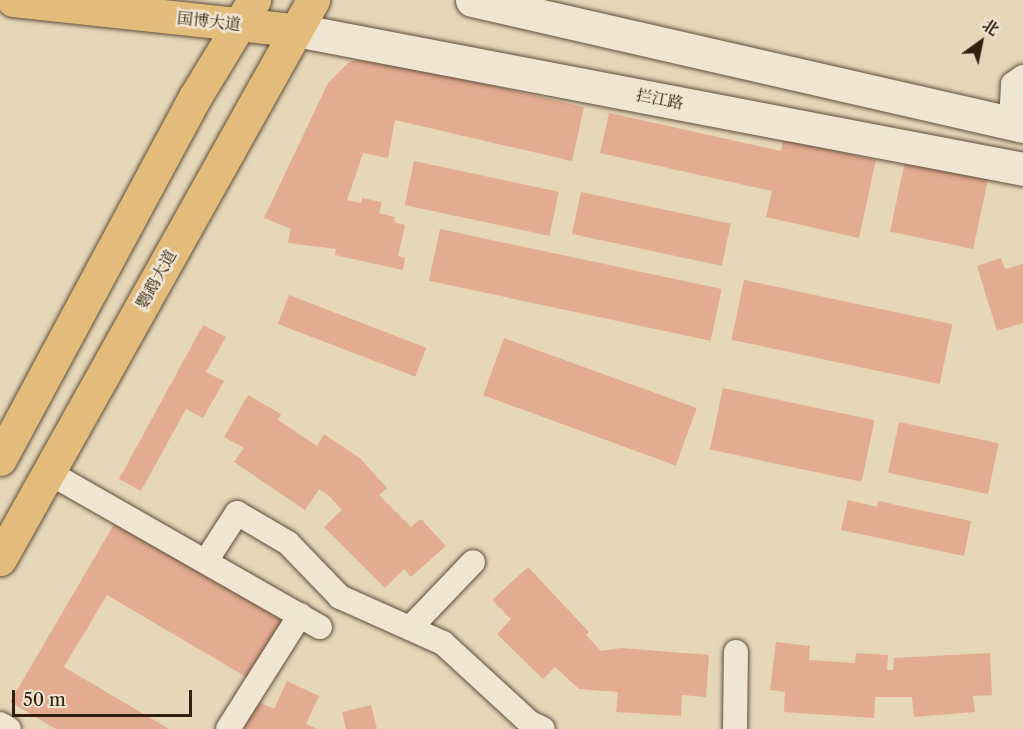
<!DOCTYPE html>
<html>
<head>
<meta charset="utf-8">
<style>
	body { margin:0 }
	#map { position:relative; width:1023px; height:729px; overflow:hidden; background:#e6d7b9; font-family:"Libre Caslon Text","Noto Serif SC",serif }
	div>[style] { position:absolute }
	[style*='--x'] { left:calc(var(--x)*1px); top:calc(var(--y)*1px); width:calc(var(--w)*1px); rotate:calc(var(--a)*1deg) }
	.building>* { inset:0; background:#e3ab90; transform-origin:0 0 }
	.roads { filter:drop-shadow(0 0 2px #5e4e3a) drop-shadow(0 0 2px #5e4e3a) }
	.street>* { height:24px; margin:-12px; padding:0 12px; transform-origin:12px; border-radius:12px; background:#efe5d2 }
	.secondary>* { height:33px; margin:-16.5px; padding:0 16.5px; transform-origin:16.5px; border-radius:16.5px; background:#efe5d2 }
	.primary>* { height:33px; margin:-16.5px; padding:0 16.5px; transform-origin:16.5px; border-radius:16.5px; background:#e3bc7c }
	.highway>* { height:33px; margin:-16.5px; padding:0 16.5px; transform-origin:16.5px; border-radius:16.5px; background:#e3bc7c }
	span { translate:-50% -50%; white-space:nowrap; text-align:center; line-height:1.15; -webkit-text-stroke:5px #efe5d2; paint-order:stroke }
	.street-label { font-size:16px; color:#312010 }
	.north { position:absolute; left:951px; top:12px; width:60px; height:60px; -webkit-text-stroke:4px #efe5d2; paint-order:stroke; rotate:33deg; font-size:16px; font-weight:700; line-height:24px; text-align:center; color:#312010 }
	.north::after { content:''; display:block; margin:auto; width:21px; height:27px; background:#312010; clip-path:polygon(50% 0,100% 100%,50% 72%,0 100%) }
	.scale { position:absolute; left:12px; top:690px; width:180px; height:27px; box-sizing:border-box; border:3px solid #312010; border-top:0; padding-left:8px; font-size:18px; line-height:21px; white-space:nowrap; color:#312010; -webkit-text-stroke:4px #efe5d2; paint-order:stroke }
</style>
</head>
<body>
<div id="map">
	<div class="building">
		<i style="clip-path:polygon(368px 57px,584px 107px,572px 161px,395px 120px,388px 158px,363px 153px,347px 200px,361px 203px,362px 198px,382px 202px,379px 213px,395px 217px,394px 222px,405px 225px,398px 256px,405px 258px,403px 270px,335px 255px,336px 249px,288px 243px,291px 229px,264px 218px,328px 83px,349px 62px)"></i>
		<i style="clip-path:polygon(609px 113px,781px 151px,783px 140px,876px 160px,859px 238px,766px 217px,772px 191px,600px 153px)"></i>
		<i style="left:414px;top:161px;width:148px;height:45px;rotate:12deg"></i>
		<i style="left:905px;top:161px;width:85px;height:72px;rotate:12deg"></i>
		<i style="left:581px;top:192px;width:153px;height:43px;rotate:12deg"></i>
		<i style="left:440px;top:229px;width:288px;height:53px;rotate:12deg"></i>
		<i style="clip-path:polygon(1001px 258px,1005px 269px,1023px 264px,1023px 323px,997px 331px,977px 266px)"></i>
		<i style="left:744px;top:280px;width:213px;height:61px;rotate:12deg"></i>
		<i style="left:289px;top:295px;width:147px;height:31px;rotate:21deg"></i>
		<i style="clip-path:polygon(203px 325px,226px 337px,206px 372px,224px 381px,203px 418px,186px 409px,141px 491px,119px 479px)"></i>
		<i style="left:504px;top:338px;width:205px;height:61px;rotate:20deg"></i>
		<i style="left:723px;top:388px;width:155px;height:63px;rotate:12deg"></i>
		<i style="clip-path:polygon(248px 395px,281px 414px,278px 420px,317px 446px,324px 434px,360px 458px,387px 488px,379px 495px,411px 527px,421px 519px,446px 546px,411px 577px,404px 569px,385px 588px,324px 527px,342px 510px,328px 495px,319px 489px,305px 510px,234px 462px,244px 448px,224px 437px)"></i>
		<i style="left:899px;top:422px;width:102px;height:52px;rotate:12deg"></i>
		<i style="clip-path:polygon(848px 500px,877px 507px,878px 501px,971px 521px,964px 556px,841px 530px)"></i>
		<i style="clip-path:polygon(116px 521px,283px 619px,248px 678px,107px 595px,64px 667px,169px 729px,56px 729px,10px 702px)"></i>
		<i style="clip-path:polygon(528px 567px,589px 632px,586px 635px,601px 651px,621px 648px,709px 655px,706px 697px,682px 695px,681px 716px,616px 712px,618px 692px,579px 689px,555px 667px,543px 679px,497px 634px,511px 619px,492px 600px)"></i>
		<i style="clip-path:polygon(776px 642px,810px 646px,809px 660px,855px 663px,856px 653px,888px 655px,887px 670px,893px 670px,894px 658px,990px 653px,992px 695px,973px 696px,975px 712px,914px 717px,912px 697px,875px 697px,874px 718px,784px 712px,785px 692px,770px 690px)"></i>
		<i style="clip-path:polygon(287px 681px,319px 696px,306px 724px,318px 729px,244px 729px,257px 701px,274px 709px)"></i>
		<i style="clip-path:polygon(371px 705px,377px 729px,346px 729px,342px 712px)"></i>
	</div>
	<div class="roads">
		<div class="street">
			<i style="--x:1011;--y:124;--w:40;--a:-87.1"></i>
			<i style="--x:1013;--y:84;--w:12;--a:-35"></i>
			<i style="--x:48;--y:472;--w:313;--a:29.7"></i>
			<i style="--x:206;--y:561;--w:57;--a:-57.1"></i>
			<i style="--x:237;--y:513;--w:59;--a:30.5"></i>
			<i style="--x:288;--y:543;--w:75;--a:46.1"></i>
			<i style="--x:340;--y:597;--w:113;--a:24.1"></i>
			<i style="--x:443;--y:643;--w:118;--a:42.6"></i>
			<i style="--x:530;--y:723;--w:14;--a:25"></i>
			<i style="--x:410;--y:628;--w:91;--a:-46.3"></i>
			<i style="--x:0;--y:724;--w:10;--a:29"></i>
			<i style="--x:228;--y:729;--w:135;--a:-57.7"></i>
			<i style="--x:735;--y:729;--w:77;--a:-89.3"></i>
		</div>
		<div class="secondary">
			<i style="--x:472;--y:0;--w:565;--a:12.88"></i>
			<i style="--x:296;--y:30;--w:740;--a:10.82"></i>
		</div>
		<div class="primary">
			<i style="--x:0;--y:459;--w:411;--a:-61.7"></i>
			<i style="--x:195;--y:97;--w:114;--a:-58.7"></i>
			<i style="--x:0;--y:559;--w:641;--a:-60.75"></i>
		</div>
		<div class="highway">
			<i style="--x:13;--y:0;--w:285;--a:6.1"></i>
		</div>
	</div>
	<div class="street-label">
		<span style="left:209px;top:21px;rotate:6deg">国博大道</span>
		<span style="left:660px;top:99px;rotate:11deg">拦江路</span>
		<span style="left:156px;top:279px;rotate:-61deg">鹦鹉大道</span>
	</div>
	<div class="north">北</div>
	<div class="scale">50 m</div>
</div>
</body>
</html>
